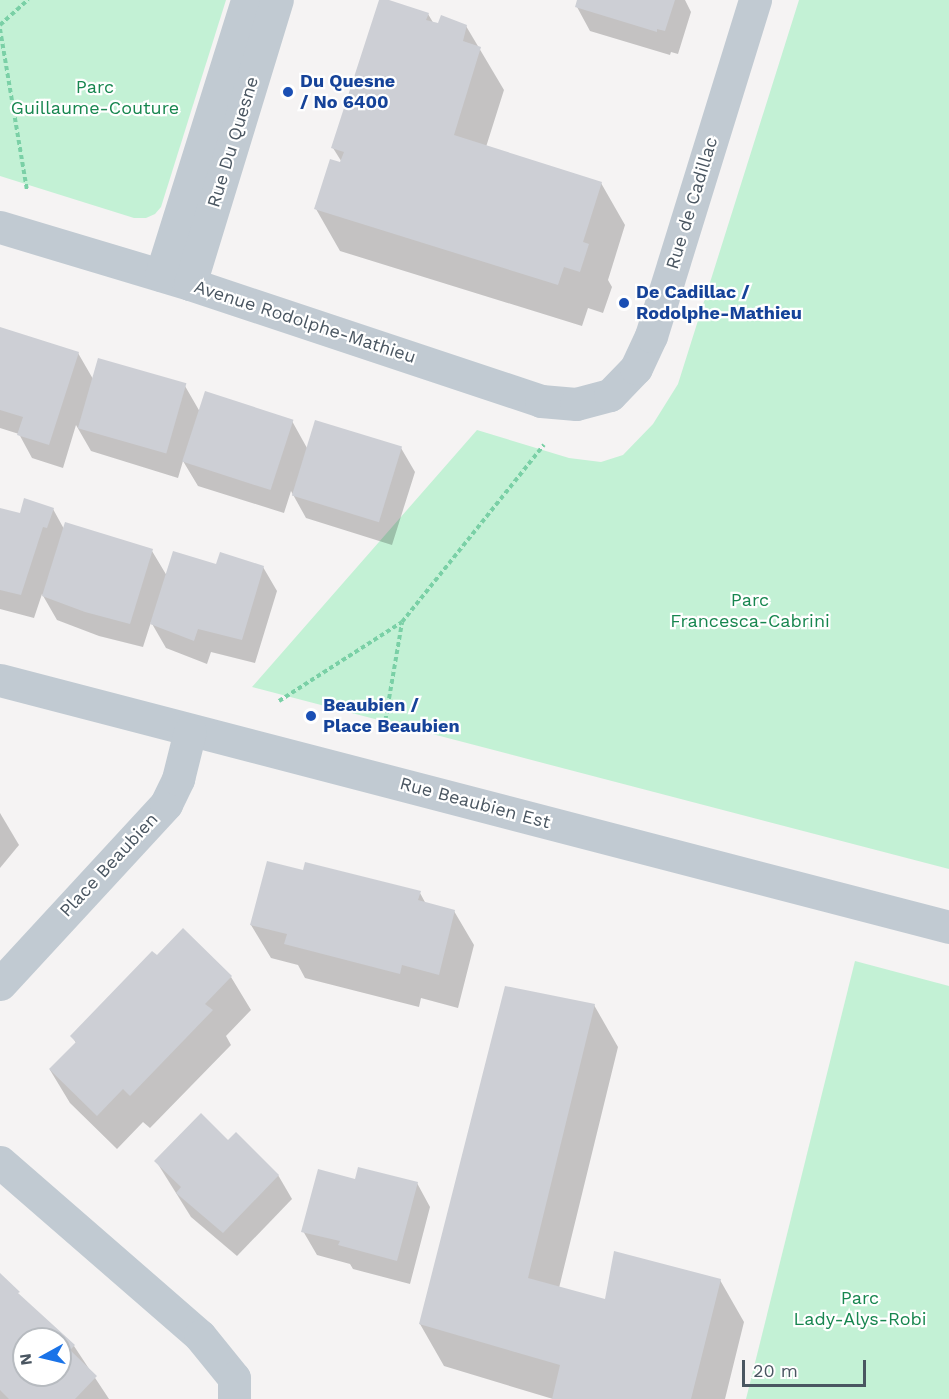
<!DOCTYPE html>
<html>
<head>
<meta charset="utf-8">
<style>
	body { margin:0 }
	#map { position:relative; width:949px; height:1399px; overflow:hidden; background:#f5f3f3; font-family:"Work Sans",sans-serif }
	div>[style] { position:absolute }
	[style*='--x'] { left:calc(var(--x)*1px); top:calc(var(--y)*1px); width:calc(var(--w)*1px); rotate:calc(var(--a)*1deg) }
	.green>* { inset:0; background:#c3f1d5 }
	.shadow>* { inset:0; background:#0003 }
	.building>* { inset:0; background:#cdcfd5; transform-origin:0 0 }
	.path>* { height:4px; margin-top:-2px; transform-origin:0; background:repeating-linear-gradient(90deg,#7ad0a6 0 4.5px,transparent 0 7.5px) }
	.minor>* { height:33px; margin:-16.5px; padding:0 16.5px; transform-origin:16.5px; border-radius:16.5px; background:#c1cad2 }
	.dots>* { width:16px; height:16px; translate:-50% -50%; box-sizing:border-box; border:3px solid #fff; border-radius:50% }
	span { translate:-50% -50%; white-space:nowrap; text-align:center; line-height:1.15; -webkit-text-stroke:4.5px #fff; paint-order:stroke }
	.transit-label { font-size:18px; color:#164399; font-weight:700 }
	.left { translate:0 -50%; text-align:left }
	.park-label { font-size:18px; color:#17864f }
	.street-label { font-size:18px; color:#4a5661 }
	.north { position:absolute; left:12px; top:1327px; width:60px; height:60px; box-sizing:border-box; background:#fff; border:2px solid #b7bbc0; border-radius:50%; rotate:262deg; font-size:16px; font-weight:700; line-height:24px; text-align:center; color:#4a5661 }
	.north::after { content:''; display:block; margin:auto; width:21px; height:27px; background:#1a73e8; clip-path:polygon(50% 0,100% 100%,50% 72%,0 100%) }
	.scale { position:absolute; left:742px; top:1360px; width:124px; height:27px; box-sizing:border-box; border:3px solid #4a5661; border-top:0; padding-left:8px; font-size:18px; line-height:21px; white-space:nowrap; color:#4a5661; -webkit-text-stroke:4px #fff; paint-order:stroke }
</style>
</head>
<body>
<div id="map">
	<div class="green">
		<i style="clip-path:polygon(0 0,226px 0,161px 207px,155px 214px,146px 218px,134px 218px,0 176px)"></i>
		<i style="clip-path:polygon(799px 0,949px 0,949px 869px,252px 687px,477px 430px,569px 458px,601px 462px,623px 455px,653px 424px,678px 384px)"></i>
		<i style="clip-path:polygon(855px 961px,949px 986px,949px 1399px,746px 1399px)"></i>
	</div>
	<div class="shadow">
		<i style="clip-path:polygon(381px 0,428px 14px,434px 24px,466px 26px,504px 90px,486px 147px,601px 183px,625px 225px,608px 280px,612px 287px,603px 313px,588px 308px,582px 326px,340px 251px,316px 209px,343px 164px,333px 148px)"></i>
		<i style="clip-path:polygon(579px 0,685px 0,691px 12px,678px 54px,671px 52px,670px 55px,590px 31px,577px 7px)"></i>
		<i style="clip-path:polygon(0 328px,78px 353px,93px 379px,185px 386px,200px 412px,292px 421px,307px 448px,401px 448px,415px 472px,392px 545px,306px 518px,291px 491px,284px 513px,198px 486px,183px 461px,178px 478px,91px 451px,76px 425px,63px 468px,32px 458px,19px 434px,0 428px)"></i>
		<i style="clip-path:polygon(0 509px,21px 515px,53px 509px,64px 529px,152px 551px,167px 576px,217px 566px,263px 567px,277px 591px,255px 663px,211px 652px,207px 664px,166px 648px,151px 622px,143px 647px,99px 636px,57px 620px,42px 594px,34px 618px,0 609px)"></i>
		<i style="clip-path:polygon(0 813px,19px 845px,0 868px)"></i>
		<i style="clip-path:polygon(304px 872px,420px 893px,426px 904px,454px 911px,474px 945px,458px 1008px,421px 998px,419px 1007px,305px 978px,298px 965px,271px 958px,251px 925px)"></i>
		<i style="clip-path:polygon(231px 977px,251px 1010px,226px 1036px,231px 1045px,150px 1128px,143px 1122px,117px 1149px,70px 1103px,50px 1070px,76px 1043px,72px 1036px)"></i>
		<i style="clip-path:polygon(594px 1005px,618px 1047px,559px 1288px,606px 1301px,720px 1280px,744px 1322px,725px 1399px,553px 1399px,444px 1366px,420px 1324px)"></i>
		<i style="clip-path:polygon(228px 1142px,278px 1175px,292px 1199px,237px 1256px,191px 1217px,156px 1161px)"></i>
		<i style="clip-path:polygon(356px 1180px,417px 1183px,430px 1207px,410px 1284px,353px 1269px,350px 1264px,317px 1255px,303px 1231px)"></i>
		<i style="clip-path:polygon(evenodd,0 1275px,23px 1300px,74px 1346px,109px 1399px,0 1399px,0 1275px,24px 1339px,60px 1339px,60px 1375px,24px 1375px,24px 1339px)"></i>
	</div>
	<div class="building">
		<i style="clip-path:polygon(379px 0,389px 0,429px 13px,426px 20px,438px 23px,441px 15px,467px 25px,463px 41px,481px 47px,454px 135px,602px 182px,583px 242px,589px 244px,580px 272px,564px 267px,558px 285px,314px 209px,330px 159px,340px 162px,344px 152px,331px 148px)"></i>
		<i style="clip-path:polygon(577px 0,675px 0,665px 31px,657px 29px,657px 32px,575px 7px)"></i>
		<i style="clip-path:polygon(0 327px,79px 352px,49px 445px,17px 435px,23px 417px,0 410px)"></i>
		<i style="left:98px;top:358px;width:92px;height:73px;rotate:16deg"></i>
		<i style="left:205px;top:391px;width:93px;height:74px;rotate:18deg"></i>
		<i style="left:315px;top:420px;width:91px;height:79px;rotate:17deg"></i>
		<i style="clip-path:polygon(24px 498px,54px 508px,47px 528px,43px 527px,21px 595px,0 590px,0 508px,20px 513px)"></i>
		<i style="clip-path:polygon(65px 522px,153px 549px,130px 624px,85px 612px,42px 596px)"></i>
		<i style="clip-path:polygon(173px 551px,216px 564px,220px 552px,264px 566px,242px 640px,198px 629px,194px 641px,150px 624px)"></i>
		<i style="clip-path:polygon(267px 861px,303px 870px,305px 862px,421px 891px,418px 900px,455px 910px,439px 975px,402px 965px,400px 974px,284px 944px,287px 934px,250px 925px)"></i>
		<i style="clip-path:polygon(183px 928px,232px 976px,205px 1004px,213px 1010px,130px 1096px,123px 1089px,97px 1116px,49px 1069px,76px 1042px,70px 1036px,152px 951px,157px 955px)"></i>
		<i style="clip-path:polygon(505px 986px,595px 1004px,528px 1278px,605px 1299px,614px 1251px,721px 1279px,691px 1399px,552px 1399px,560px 1365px,419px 1324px)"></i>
		<i style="clip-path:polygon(201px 1113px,228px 1140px,236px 1132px,279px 1175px,223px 1233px,176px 1193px,181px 1187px,154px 1161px)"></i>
		<i style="clip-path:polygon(358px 1167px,418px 1182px,397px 1261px,338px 1245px,340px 1241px,301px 1232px,318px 1169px,355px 1179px)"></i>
		<i style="clip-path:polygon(evenodd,0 1273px,20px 1292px,18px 1293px,75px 1345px,70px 1350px,97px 1376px,75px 1399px,9px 1399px,0 1390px,0 1273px,24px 1339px,60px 1339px,60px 1375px,24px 1375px,24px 1339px)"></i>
	</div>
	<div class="path">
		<i style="--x:0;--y:25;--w:38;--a:-42"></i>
		<i style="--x:0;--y:29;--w:163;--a:80.5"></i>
		<i style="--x:279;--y:701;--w:146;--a:-32.7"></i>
		<i style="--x:402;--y:622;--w:227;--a:-51.3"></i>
		<i style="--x:384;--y:728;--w:107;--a:-80.3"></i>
	</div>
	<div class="minor">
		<i style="--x:0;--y:227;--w:198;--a:16.7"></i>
		<i style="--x:190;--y:284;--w:370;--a:18.4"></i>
		<i style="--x:541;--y:401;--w:35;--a:5"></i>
		<i style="--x:576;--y:404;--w:35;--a:-15"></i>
		<i style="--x:610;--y:395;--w:37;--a:-46"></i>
		<i style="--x:636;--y:368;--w:35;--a:-65"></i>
		<i style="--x:651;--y:336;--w:352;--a:-72.8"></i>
		<i style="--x:161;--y:275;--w:288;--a:-72.6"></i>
		<i style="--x:190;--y:284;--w:297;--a:-73"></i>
		<i style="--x:0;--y:680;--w:981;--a:14.59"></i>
		<i style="--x:0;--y:984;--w:245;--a:-47.3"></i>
		<i style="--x:166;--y:804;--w:28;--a:-64"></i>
		<i style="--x:178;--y:779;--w:49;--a:-76"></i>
		<i style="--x:0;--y:1162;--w:265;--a:41"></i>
		<i style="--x:200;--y:1336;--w:54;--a:51"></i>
		<i style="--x:234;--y:1378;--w:21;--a:90"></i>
	</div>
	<div class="dots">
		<i style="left:288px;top:92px;background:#1a4fb4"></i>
		<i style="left:624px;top:303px;background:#1a4fb4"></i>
		<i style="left:311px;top:716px;background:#1a4fb4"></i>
	</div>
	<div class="transit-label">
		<span class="left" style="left:300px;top:92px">Du Quesne<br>/ No 6400</span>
		<span class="left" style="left:636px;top:303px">De Cadillac /<br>Rodolphe-Mathieu</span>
		<span class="left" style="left:323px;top:716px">Beaubien /<br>Place Beaubien</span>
	</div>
	<div class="park-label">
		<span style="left:95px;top:98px">Parc<br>Guillaume-Couture</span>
		<span style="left:750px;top:611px">Parc<br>Francesca-Cabrini</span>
		<span style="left:860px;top:1309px">Parc<br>Lady-Alys-Robi</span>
	</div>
	<div class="street-label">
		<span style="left:233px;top:142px;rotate:-73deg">Rue Du Quesne</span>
		<span style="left:692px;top:203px;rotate:-73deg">Rue de Cadillac</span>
		<span style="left:305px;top:322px;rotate:18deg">Avenue Rodolphe-Mathieu</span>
		<span style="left:475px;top:803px;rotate:15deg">Rue Beaubien Est</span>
		<span style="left:109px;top:865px;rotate:-47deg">Place Beaubien</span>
	</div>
	<div class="north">N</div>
	<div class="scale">20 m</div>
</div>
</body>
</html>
